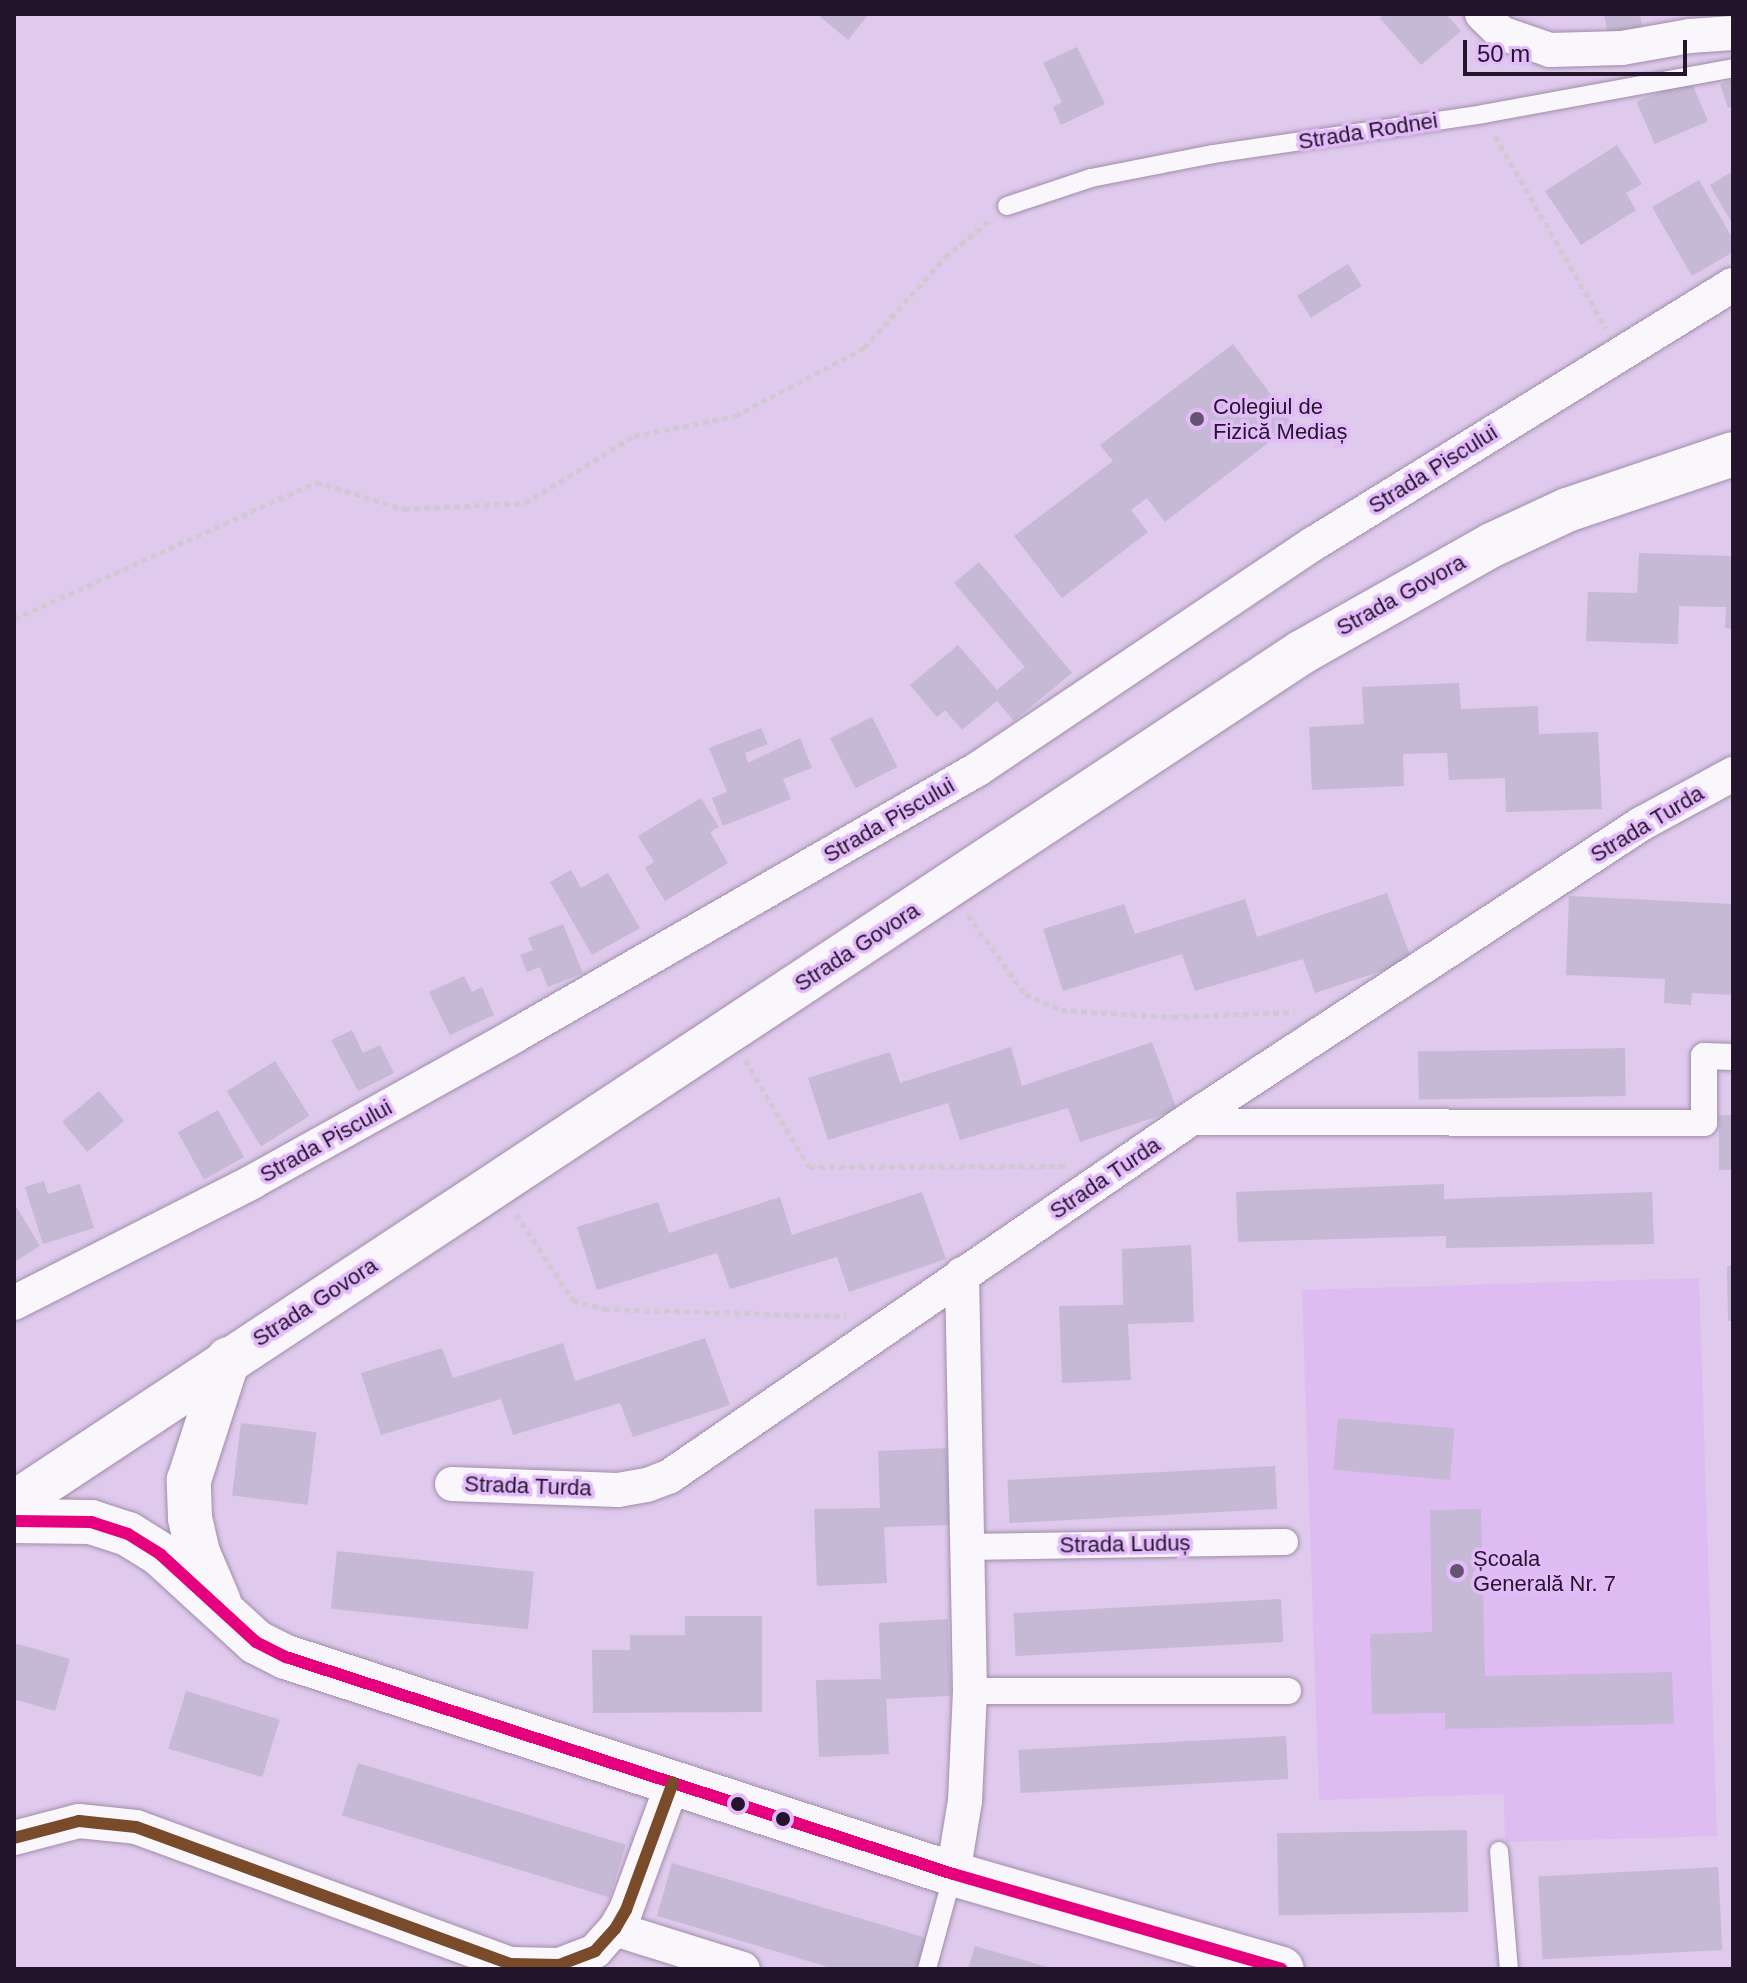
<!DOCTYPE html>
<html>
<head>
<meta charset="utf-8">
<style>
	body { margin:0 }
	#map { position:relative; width:1747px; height:1983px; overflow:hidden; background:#dfc9ec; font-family:Arial,sans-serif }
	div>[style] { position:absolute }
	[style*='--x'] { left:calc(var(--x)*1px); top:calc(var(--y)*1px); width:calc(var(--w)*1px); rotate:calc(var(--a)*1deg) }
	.built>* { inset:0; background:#debcf2 }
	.building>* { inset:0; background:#c6b9d5; transform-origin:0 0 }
	.path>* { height:5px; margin-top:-2.5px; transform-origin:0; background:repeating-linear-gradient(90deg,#d0c9d3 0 6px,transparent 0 10px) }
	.roads { filter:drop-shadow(0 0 2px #9f8ea9) drop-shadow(0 0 2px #9f8ea9) }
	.service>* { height:18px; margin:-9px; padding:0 9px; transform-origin:9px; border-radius:9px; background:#faf7fc }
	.pedestrian>* { height:26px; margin:-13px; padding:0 13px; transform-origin:13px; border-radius:13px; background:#faf7fc }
	.minor>* { height:34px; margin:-17px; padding:0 17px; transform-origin:17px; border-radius:17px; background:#faf7fc }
	.secondary>* { height:44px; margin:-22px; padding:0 22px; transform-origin:22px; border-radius:22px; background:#faf7fc }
	.bus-1>* { height:12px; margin:-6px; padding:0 6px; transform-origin:6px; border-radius:6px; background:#e5007d }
	.bus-2>* { height:12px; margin:-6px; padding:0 6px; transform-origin:6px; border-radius:6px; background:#7a4b2a }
	.dots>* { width:22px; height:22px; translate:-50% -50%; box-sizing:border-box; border:4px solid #e3bbfa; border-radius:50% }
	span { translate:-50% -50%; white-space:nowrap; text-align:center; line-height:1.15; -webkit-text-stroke:7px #e3bbfa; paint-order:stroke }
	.street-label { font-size:22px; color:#24152c }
	.poi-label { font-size:22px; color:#24152c }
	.left { translate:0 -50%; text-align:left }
	.frame { position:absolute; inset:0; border:16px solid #24152c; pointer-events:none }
	.scale { position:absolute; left:1463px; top:40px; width:224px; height:36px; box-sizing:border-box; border:4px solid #24152c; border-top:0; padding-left:10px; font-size:24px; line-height:28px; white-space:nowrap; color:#24152c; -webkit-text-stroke:6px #e3bbfa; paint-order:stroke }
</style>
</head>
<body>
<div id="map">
	<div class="built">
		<i style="clip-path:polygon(1699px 1278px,1717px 1836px,1505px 1842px,1504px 1794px,1319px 1800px,1302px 1290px)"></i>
	</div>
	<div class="building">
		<i style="clip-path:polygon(817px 14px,869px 14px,848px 40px)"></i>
		<i style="clip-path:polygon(1384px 14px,1446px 14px,1461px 31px,1421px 65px,1380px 18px)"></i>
		<i style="clip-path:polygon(1604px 14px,1640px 14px,1643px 34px,1609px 40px)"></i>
		<i style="clip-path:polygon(1077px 47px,1105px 104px,1061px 125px,1053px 107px,1062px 102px,1043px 63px)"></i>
		<i style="left:1690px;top:79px;width:46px;height:58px;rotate:67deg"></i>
		<i style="clip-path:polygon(1733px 79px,1733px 106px,1728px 108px,1720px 84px)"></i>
		<i style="clip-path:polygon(1617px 145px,1642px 184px,1626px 193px,1636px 210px,1581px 245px,1545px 191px)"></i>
		<i style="clip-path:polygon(1733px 171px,1733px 225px,1710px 185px)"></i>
		<i style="clip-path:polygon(1699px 180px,1733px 239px,1733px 252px,1692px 276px,1652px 207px)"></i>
		<i style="left:1348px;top:264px;width:26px;height:60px;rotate:58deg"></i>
		<i style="clip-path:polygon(1233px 344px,1293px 424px,1165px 522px,1147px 498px,1131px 510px,1148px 532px,1062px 598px,1014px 536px,1113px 461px,1100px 445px)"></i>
		<i style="clip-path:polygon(1639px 553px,1731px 556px,1733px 629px,1725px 628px,1726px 607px,1679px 606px,1678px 644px,1586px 641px,1588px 592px,1637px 593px)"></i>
		<i style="clip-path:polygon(979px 562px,1072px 673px,1014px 721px,997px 701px,962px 730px,945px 710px,937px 717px,910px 685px,958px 645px,997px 690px,1025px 667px,954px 583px)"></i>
		<i style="clip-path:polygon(1459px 683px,1461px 709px,1538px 706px,1539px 734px,1598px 732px,1602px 809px,1506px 812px,1505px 778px,1449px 780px,1447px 753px,1403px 754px,1404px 786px,1312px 790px,1309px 727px,1364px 724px,1362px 687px)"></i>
		<i style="left:872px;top:717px;width:56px;height:47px;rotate:63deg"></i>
		<i style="clip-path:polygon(761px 728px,768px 744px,745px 753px,748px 763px,800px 738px,812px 768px,783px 779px,791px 799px,723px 826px,712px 798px,727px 792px,709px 748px)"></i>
		<i style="clip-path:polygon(701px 798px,719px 827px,710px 832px,728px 863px,665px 901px,645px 868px,654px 862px,638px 836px)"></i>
		<i style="clip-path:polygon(571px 870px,581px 888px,608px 873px,640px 928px,592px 955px,550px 882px)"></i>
		<i style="clip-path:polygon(1387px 893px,1412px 961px,1315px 993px,1303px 959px,1195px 991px,1182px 954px,1063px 991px,1043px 929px,1124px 904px,1135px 934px,1245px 899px,1257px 937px)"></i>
		<i style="clip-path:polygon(1569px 896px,1733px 904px,1733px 995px,1692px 993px,1691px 1005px,1664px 1003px,1665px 979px,1566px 975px)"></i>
		<i style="clip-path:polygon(563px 924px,583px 973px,548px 987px,540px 967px,527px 972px,520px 955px,533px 950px,528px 938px)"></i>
		<i style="clip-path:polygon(464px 976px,472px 992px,482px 987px,494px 1015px,450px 1035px,429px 992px)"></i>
		<i style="clip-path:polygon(352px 1030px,363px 1053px,380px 1045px,394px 1073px,358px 1091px,331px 1040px)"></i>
		<i style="clip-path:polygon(1152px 1042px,1177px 1110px,1080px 1142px,1068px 1108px,960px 1140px,948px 1103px,828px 1140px,808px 1078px,890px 1052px,900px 1083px,1011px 1047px,1022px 1086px)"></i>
		<i style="left:1625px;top:1048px;width:48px;height:207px;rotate:89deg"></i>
		<i style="left:275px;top:1061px;width:65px;height:57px;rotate:58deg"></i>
		<i style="left:99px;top:1091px;width:39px;height:48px;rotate:50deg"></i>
		<i style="left:218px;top:1110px;width:54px;height:46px;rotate:61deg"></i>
		<i style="left:1719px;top:1115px;width:14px;height:55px"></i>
		<i style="clip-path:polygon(44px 1181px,48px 1194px,80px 1184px,94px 1228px,43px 1244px,25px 1187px)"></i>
		<i style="clip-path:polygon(1444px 1184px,1444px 1199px,1652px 1192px,1654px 1244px,1446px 1248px,1446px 1236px,1238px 1242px,1236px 1192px)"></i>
		<i style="clip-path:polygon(922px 1192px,946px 1259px,849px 1292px,837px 1257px,730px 1289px,717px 1253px,597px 1290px,577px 1227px,658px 1202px,669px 1233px,780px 1197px,792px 1235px)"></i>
		<i style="clip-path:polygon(14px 1203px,40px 1246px,14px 1262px)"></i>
		<i style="clip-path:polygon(1191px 1245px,1194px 1322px,1128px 1324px,1131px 1380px,1062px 1383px,1059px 1306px,1123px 1305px,1122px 1249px)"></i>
		<i style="clip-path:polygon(1727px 1266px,1733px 1266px,1733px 1321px,1728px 1321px)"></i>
		<i style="clip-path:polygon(705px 1338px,730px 1405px,633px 1437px,620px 1403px,513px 1435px,501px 1399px,381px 1435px,361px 1373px,442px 1348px,453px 1378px,563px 1343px,575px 1381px)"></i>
		<i style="left:1338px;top:1418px;width:117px;height:52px;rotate:5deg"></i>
		<i style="left:241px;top:1423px;width:76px;height:73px;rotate:7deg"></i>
		<i style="clip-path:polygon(947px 1448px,950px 1525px,884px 1527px,887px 1583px,817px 1586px,814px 1509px,880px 1508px,878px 1451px)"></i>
		<i style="left:1275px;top:1466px;width:43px;height:268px;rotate:87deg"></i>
		<i style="clip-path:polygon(1481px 1509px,1485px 1676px,1672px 1672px,1674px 1724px,1445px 1729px,1445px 1713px,1372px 1714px,1370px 1634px,1432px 1632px,1430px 1510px)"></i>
		<i style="left:337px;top:1551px;width:198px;height:58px;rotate:6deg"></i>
		<i style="left:1281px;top:1599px;width:43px;height:268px;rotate:87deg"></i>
		<i style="clip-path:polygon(685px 1616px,762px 1616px,762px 1712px,593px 1713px,592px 1650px,630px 1650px,630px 1635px,685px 1635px)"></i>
		<i style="clip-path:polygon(948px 1619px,951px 1696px,886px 1699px,889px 1754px,819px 1757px,816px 1680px,881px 1679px,879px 1623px)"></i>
		<i style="clip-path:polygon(14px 1643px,70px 1659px,55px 1711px,14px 1699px)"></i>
		<i style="left:186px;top:1691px;width:98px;height:60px;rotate:17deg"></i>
		<i style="left:1286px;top:1736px;width:43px;height:268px;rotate:87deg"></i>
		<i style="left:358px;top:1763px;width:280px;height:55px;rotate:17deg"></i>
		<i style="left:1467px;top:1830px;width:82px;height:190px;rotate:89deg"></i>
		<i style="clip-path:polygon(672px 1863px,930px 1939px,921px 1969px,835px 1969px,657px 1916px)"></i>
		<i style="left:1718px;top:1867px;width:83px;height:180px;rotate:87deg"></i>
		<i style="clip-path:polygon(975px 1946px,1051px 1968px,1051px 1969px,968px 1969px)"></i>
	</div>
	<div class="path">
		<i style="--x:1495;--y:136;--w:222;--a:60"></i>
		<i style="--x:14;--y:619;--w:332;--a:-24.4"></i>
		<i style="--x:316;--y:482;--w:92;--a:17.1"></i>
		<i style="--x:404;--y:509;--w:121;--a:-2.8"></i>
		<i style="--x:525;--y:503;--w:128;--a:-31.6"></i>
		<i style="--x:634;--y:436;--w:103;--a:-11.2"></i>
		<i style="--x:735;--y:416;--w:146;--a:-27.8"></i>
		<i style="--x:864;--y:348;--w:122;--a:-48.3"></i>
		<i style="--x:945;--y:257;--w:60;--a:-39.6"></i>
		<i style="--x:968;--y:915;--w:97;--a:54.2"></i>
		<i style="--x:1025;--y:994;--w:39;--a:24"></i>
		<i style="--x:1061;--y:1010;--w:112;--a:3.6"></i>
		<i style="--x:1173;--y:1017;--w:121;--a:-2.4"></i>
		<i style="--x:745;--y:1060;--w:125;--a:59.1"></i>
		<i style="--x:809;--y:1167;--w:258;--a:-0.2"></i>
		<i style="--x:516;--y:1214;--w:103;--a:56.5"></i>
		<i style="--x:573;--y:1300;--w:32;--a:16"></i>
		<i style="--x:604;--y:1309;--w:242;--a:1.7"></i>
	</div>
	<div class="roads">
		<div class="service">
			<i style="--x:1007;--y:206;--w:89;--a:-18.4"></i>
			<i style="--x:1091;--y:178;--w:124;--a:-11.1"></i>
			<i style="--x:1213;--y:154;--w:273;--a:-8.4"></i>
			<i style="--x:1483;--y:114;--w:254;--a:-10.4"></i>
			<i style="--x:1499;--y:1851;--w:118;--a:85.2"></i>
			<i style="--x:927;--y:1969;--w:98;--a:-74.7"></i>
		</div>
		<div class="pedestrian">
			<i style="--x:1186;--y:1122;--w:518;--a:0.11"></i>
			<i style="--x:1704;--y:1123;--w:67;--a:-90"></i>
			<i style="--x:1704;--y:1056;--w:29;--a:2"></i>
			<i style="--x:964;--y:1547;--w:321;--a:-0.9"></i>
			<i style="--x:970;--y:1691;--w:318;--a:0"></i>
		</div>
		<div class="minor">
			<i style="--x:1482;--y:14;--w:27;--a:45"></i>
			<i style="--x:1501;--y:33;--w:52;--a:19.1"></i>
			<i style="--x:1550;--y:50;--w:72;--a:-1.6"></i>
			<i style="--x:1622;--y:48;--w:69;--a:-10"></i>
			<i style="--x:1690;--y:36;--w:43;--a:-4"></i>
			<i style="--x:14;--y:1303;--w:267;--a:-26.9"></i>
			<i style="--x:252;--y:1182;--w:300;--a:-29.1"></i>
			<i style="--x:514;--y:1036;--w:535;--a:-29.92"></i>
			<i style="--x:978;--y:769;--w:404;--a:-33.9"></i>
			<i style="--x:1313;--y:544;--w:493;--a:-31.7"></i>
			<i style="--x:452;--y:1484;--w:166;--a:2.1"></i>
			<i style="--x:618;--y:1490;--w:29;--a:-10"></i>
			<i style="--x:647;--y:1485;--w:25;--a:-21"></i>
			<i style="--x:670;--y:1476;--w:626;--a:-34.45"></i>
			<i style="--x:1186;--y:1122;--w:544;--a:-33.22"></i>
			<i style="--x:1641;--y:824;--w:105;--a:-28.5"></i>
			<i style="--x:14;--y:1838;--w:67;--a:-14.7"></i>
			<i style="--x:79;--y:1821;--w:57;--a:6"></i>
			<i style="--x:136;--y:1827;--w:399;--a:20.1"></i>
			<i style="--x:511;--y:1964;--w:48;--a:1.2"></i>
			<i style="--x:559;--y:1965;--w:39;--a:-21"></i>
			<i style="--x:595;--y:1951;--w:30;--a:-48"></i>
			<i style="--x:615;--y:1929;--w:22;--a:-60"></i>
			<i style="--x:626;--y:1910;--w:136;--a:-69.8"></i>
			<i style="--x:953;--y:1874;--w:74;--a:-80.7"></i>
			<i style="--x:965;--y:1801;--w:110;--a:-87.4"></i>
			<i style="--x:970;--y:1691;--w:417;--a:-91.1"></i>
			<i style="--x:615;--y:1929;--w:134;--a:17.4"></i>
		</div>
		<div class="secondary">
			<i style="--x:14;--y:1503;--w:1544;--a:-33.45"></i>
			<i style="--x:1302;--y:652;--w:218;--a:-29.4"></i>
			<i style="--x:1492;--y:545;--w:83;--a:-25"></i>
			<i style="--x:1567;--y:510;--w:175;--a:-18.6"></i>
			<i style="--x:14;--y:1521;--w:77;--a:0.7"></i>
			<i style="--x:91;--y:1522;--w:39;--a:18"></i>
			<i style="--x:128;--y:1534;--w:39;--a:32"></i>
			<i style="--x:161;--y:1555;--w:129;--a:42.5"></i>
			<i style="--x:256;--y:1642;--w:34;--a:27"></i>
			<i style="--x:286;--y:1657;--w:701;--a:18.02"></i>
			<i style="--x:953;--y:1874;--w:342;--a:16.1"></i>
			<i style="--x:219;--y:1602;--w:53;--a:-113.2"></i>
			<i style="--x:198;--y:1553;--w:36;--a:-103"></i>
			<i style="--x:190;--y:1518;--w:38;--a:-92"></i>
			<i style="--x:189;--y:1480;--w:127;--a:-72.1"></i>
		</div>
	</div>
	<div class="bus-1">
		<i style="--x:14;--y:1521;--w:77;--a:0.7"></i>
		<i style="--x:91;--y:1522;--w:39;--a:18"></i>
		<i style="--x:128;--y:1534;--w:39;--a:32"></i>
		<i style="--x:161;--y:1555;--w:129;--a:42.5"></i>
		<i style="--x:256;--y:1642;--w:34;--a:27"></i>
		<i style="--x:286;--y:1657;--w:701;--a:18.02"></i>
		<i style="--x:953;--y:1874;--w:342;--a:16.1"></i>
	</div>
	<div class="bus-2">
		<i style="--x:14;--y:1838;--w:67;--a:-14.7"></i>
		<i style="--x:79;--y:1821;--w:57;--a:6"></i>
		<i style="--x:136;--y:1827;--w:399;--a:20.1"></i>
		<i style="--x:511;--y:1964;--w:48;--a:1.2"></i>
		<i style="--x:559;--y:1965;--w:39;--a:-21"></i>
		<i style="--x:595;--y:1951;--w:30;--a:-48"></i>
		<i style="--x:615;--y:1929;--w:22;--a:-60"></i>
		<i style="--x:626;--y:1910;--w:136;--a:-69.8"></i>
	</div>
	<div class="dots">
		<i style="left:1197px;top:419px;background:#65546f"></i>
		<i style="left:1457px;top:1571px;background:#65546f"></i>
		<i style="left:738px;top:1804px;background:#24152c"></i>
		<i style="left:783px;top:1819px;background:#24152c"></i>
	</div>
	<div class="street-label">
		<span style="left:1368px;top:131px;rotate:-9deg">Strada Rodnei</span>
		<span style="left:1433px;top:469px;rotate:-32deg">Strada Piscului</span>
		<span style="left:1401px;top:595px;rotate:-29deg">Strada Govora</span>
		<span style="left:889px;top:820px;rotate:-30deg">Strada Piscului</span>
		<span style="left:1647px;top:824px;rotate:-31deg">Strada Turda</span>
		<span style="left:857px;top:947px;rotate:-33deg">Strada Govora</span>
		<span style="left:326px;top:1141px;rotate:-29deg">Strada Piscului</span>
		<span style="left:1105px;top:1178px;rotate:-34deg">Strada Turda</span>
		<span style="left:315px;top:1302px;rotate:-33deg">Strada Govora</span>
		<span style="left:528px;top:1486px;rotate:2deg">Strada Turda</span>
		<span style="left:1125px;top:1544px;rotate:-1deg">Strada Luduș</span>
	</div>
	<div class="poi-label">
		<span class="left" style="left:1213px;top:419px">Colegiul de<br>Fizică Mediaș</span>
		<span class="left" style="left:1473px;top:1571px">Școala<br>Generală Nr. 7</span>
	</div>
	<div class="frame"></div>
	<div class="scale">50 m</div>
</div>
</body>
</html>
